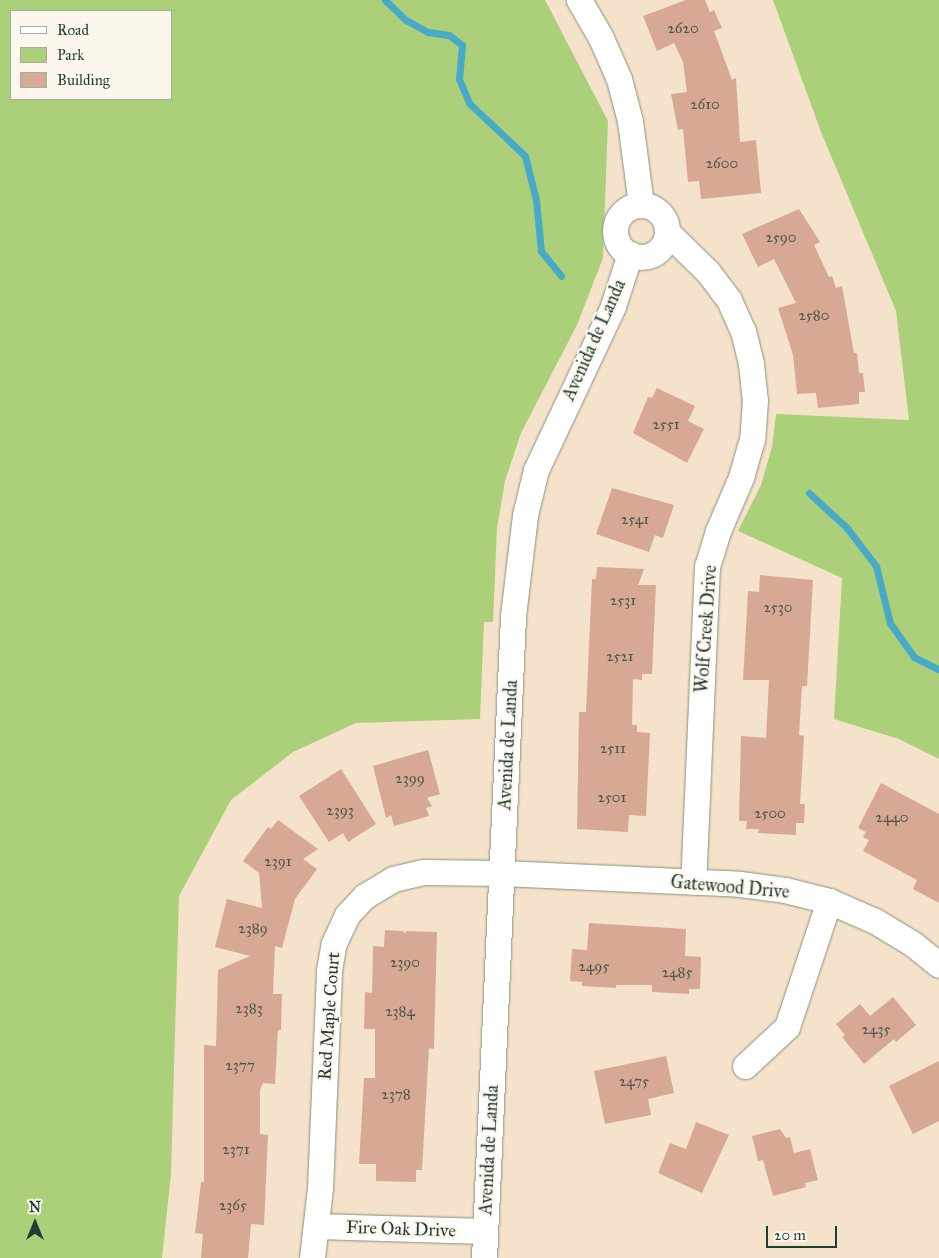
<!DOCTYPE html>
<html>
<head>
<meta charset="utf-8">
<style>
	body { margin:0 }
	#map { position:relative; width:939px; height:1258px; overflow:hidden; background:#f5e2ca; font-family:"IM FELL Great Primer",serif }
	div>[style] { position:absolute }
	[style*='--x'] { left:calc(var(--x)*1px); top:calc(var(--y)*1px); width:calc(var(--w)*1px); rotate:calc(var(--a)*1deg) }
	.green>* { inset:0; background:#acd079 }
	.stream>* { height:7px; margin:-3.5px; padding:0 3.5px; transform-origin:3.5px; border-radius:3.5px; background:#49aac8 }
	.building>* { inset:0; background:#d7a995 }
	.roads { filter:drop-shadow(0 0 1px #8a907f) drop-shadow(0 0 1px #8a907f) }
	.minor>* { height:25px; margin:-12.5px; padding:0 12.5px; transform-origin:12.5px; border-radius:12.5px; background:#fff }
	.minor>.ring { margin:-12.5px; padding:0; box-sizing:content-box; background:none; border:25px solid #fff; border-radius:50% }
	span { translate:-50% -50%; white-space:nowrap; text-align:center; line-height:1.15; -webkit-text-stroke:4.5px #fbf7ec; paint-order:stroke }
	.number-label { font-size:15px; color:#4d584c }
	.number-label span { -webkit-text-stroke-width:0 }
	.street-label { font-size:18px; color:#1f3d34 }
	.legend { position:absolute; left:10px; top:10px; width:162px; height:90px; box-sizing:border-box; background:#fbf7ec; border:1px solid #a3ada2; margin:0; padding:6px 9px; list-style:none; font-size:15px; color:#1f3d34 }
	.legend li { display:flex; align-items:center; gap:10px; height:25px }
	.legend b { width:25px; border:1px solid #a3ada2 }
	.north { position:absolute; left:10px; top:1198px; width:50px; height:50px; -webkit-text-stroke:4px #fbf7ec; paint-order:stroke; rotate:0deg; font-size:14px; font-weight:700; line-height:20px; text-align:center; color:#1f3d34 }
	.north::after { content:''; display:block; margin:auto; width:18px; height:22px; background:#1f3d34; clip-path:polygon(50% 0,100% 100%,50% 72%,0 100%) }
	.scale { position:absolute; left:766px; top:1226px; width:71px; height:22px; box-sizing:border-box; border:2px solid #1f3d34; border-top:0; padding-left:6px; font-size:15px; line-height:18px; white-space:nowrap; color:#1f3d34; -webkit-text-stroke:4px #fbf7ec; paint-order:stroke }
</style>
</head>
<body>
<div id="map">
	<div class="green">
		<i style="clip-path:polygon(evenodd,0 0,545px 0,608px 121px,603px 258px,577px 325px,521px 433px,505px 481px,497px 528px,493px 622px,484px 622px,480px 719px,356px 723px,293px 752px,231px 800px,179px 896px,171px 1174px,162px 1258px,0 1258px,0 0,11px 11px,171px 11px,171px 99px,11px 99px,11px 11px)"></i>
		<i style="clip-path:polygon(773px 0,939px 0,939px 759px,899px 739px,834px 719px,842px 578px,738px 531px,761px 485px,772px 447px,776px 414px,909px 420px,896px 311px,821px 132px)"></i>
	</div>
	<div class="stream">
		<i style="--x:385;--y:0;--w:29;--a:44"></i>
		<i style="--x:406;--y:20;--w:25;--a:29"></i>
		<i style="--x:428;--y:32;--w:21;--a:8"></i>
		<i style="--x:449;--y:35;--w:16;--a:38"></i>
		<i style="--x:462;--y:45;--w:34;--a:95"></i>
		<i style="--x:459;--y:79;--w:26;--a:67"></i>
		<i style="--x:469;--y:103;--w:77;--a:43.4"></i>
		<i style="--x:525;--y:156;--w:45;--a:76"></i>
		<i style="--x:536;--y:200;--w:51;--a:84.4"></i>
		<i style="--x:541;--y:251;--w:32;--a:51"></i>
		<i style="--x:809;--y:493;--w:52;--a:42.6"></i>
		<i style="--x:847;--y:528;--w:48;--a:52.7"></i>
		<i style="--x:876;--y:566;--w:59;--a:76.2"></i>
		<i style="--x:890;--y:623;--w:42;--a:54.8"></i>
		<i style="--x:914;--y:657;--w:28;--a:27"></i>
	</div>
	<div class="building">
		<i style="clip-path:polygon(686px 0,705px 0,710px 12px,714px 10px,722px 28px,714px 31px,732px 80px,736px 78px,740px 142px,756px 140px,761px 193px,701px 199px,699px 181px,688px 182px,683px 129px,678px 130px,671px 94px,687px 92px,683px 62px,674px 43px,657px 51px,643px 16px)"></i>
		<i style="clip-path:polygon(799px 209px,820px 242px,814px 245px,829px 277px,832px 276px,836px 288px,842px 286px,854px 353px,857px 353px,859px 373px,863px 373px,865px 392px,859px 392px,859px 404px,818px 408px,816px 393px,797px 394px,793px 355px,778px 308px,796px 303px,774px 259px,758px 267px,742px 234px)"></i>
		<i style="clip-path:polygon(657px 388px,695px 406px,688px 421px,704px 429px,687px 463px,633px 433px,648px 397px,652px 398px)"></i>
		<i style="clip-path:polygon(612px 488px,674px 505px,663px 538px,655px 535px,649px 552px,596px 534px)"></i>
		<i style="clip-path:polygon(597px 567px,644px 569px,638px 585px,656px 585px,652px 674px,642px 674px,642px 680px,633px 679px,632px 725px,637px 725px,637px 732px,650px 733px,646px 816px,629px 815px,628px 832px,577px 829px,579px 712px,586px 712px,592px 579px,596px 579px)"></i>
		<i style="clip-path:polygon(760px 575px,813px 580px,807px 686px,802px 686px,799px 735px,804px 736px,800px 804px,805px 804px,804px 823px,796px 823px,796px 835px,758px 833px,759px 829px,746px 829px,747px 821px,739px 821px,741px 736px,766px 738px,769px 680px,743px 680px,748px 591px,759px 592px)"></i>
		<i style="clip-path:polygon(428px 750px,440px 794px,427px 798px,432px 806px,426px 808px,429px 816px,394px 826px,391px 815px,386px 818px,373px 766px)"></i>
		<i style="clip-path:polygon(341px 769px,376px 824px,348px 842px,343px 833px,329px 842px,299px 796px)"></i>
		<i style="clip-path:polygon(881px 783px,939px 814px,939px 903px,913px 889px,917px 880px,863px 851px,869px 840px,863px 837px,866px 832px,858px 828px)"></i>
		<i style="clip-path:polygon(278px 820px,318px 849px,303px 859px,317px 869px,295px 899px,282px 948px,275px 946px,273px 994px,282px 994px,281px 1030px,278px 1030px,275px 1084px,263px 1083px,260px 1090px,260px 1134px,268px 1135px,264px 1225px,251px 1224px,248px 1258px,201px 1258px,203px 1234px,195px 1233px,201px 1182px,204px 1182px,204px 1045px,216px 1046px,218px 970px,250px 956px,215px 947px,227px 899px,262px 908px,259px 873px,243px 861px,268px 827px,271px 829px)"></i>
		<i style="clip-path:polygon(589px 923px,686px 929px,685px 956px,701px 957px,700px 989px,689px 989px,689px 994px,652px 992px,652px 985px,616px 985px,616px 988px,582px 986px,582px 982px,570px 981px,572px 949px,587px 950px)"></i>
		<i style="clip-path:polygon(385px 930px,402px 931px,407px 934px,405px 931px,437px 932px,434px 1049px,429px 1048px,422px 1170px,416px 1170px,416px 1182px,376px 1181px,376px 1164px,359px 1164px,364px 1078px,375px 1078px,375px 1029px,364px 1029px,365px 992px,372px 993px,373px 946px,384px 947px)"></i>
		<i style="clip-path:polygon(893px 997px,916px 1025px,896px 1042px,894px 1039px,864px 1064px,842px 1037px,845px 1035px,836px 1024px,860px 1004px,870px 1016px)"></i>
		<i style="clip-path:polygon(666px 1056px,674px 1093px,648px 1099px,651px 1115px,605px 1124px,594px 1071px)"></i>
		<i style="clip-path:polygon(939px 1061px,939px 1121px,913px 1134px,889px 1086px)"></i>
		<i style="clip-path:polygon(696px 1122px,729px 1135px,702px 1193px,658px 1173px,670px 1143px,686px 1149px)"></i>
		<i style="clip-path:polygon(780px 1129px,786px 1138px,790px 1137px,794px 1153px,810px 1149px,818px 1180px,805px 1183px,806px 1187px,773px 1196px,763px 1160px,758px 1161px,752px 1136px)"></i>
	</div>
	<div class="roads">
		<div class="minor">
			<i style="--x:579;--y:0;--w:44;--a:59.9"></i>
			<i style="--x:601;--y:38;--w:45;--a:66.3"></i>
			<i style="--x:619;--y:79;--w:43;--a:75.3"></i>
			<i style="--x:630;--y:121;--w:85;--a:82.5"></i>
			<i class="ring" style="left:615px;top:205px;width:27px;height:27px"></i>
			<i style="--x:667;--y:232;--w:57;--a:44.3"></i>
			<i style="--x:708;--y:272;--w:35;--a:53"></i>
			<i style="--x:729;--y:300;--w:34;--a:66"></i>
			<i style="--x:743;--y:331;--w:34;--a:76"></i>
			<i style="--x:751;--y:364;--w:36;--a:84"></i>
			<i style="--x:755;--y:400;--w:39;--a:94"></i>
			<i style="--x:752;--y:439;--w:37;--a:106"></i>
			<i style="--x:742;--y:475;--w:61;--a:113.2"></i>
			<i style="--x:718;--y:531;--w:37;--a:107"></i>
			<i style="--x:707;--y:566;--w:316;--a:92.5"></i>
			<i style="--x:745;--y:1066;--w:57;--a:-42.9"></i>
			<i style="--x:787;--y:1027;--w:133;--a:-71.6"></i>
			<i style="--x:316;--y:1226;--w:169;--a:1.7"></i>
			<i style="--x:312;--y:1258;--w:70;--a:-83.5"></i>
			<i style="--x:320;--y:1188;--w:218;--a:-87.6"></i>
			<i style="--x:329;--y:970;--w:27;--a:-80"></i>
			<i style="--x:334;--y:943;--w:31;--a:-65"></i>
			<i style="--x:347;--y:915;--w:26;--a:-47"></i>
			<i style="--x:365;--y:896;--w:33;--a:-31"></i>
			<i style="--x:393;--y:879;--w:32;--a:-13"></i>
			<i style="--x:424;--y:872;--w:78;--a:0.7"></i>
			<i style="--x:502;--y:873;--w:238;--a:2.6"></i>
			<i style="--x:740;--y:884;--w:45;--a:7.6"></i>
			<i style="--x:785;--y:890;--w:45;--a:14"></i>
			<i style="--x:829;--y:901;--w:50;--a:23.5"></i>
			<i style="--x:875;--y:921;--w:44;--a:31.2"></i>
			<i style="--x:913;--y:944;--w:33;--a:39"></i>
			<i style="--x:484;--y:1258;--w:643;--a:-87.41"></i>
			<i style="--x:513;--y:616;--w:102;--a:-83.2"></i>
			<i style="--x:525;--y:515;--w:46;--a:-76.3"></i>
			<i style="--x:536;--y:470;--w:181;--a:-64.8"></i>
			<i style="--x:613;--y:306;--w:55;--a:-71.9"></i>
		</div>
	</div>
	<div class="number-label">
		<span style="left:683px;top:29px">2620</span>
		<span style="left:705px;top:105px">2610</span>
		<span style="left:722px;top:164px">2600</span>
		<span style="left:781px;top:238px">2590</span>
		<span style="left:814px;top:316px">2580</span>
		<span style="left:666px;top:425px">2551</span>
		<span style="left:635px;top:520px">2541</span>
		<span style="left:623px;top:601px">2531</span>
		<span style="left:778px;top:608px">2530</span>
		<span style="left:620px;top:657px">2521</span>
		<span style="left:613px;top:749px">2511</span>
		<span style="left:410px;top:779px">2399</span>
		<span style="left:612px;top:798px">2501</span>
		<span style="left:340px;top:811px">2393</span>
		<span style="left:770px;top:814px">2500</span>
		<span style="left:892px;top:818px">2440</span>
		<span style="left:278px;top:862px">2391</span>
		<span style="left:253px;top:929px">2389</span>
		<span style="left:405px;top:963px">2390</span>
		<span style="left:594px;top:967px">2495</span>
		<span style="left:677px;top:973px">2485</span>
		<span style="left:249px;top:1009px">2383</span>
		<span style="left:400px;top:1012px">2384</span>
		<span style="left:876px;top:1030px">2435</span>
		<span style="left:240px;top:1066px">2377</span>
		<span style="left:634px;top:1082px">2475</span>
		<span style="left:396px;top:1095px">2378</span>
		<span style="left:236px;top:1150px">2371</span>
		<span style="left:233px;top:1206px">2365</span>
	</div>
	<div class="street-label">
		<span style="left:594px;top:340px;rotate:-66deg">Avenida de Landa</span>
		<span style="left:706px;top:629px;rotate:-86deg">Wolf Creek Drive</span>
		<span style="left:508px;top:745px;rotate:-87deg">Avenida de Landa</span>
		<span style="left:730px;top:887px;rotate:5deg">Gatewood Drive</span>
		<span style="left:329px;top:1016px;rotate:-86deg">Red Maple Court</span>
		<span style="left:489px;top:1150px;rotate:-87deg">Avenida de Landa</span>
		<span style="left:401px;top:1229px;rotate:2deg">Fire Oak Drive</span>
	</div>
	<ul class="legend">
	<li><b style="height:6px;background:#fff"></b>Road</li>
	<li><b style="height:14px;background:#acd079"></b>Park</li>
	<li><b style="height:14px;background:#d7a995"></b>Building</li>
	</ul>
	<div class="north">N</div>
	<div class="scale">20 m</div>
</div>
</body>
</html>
